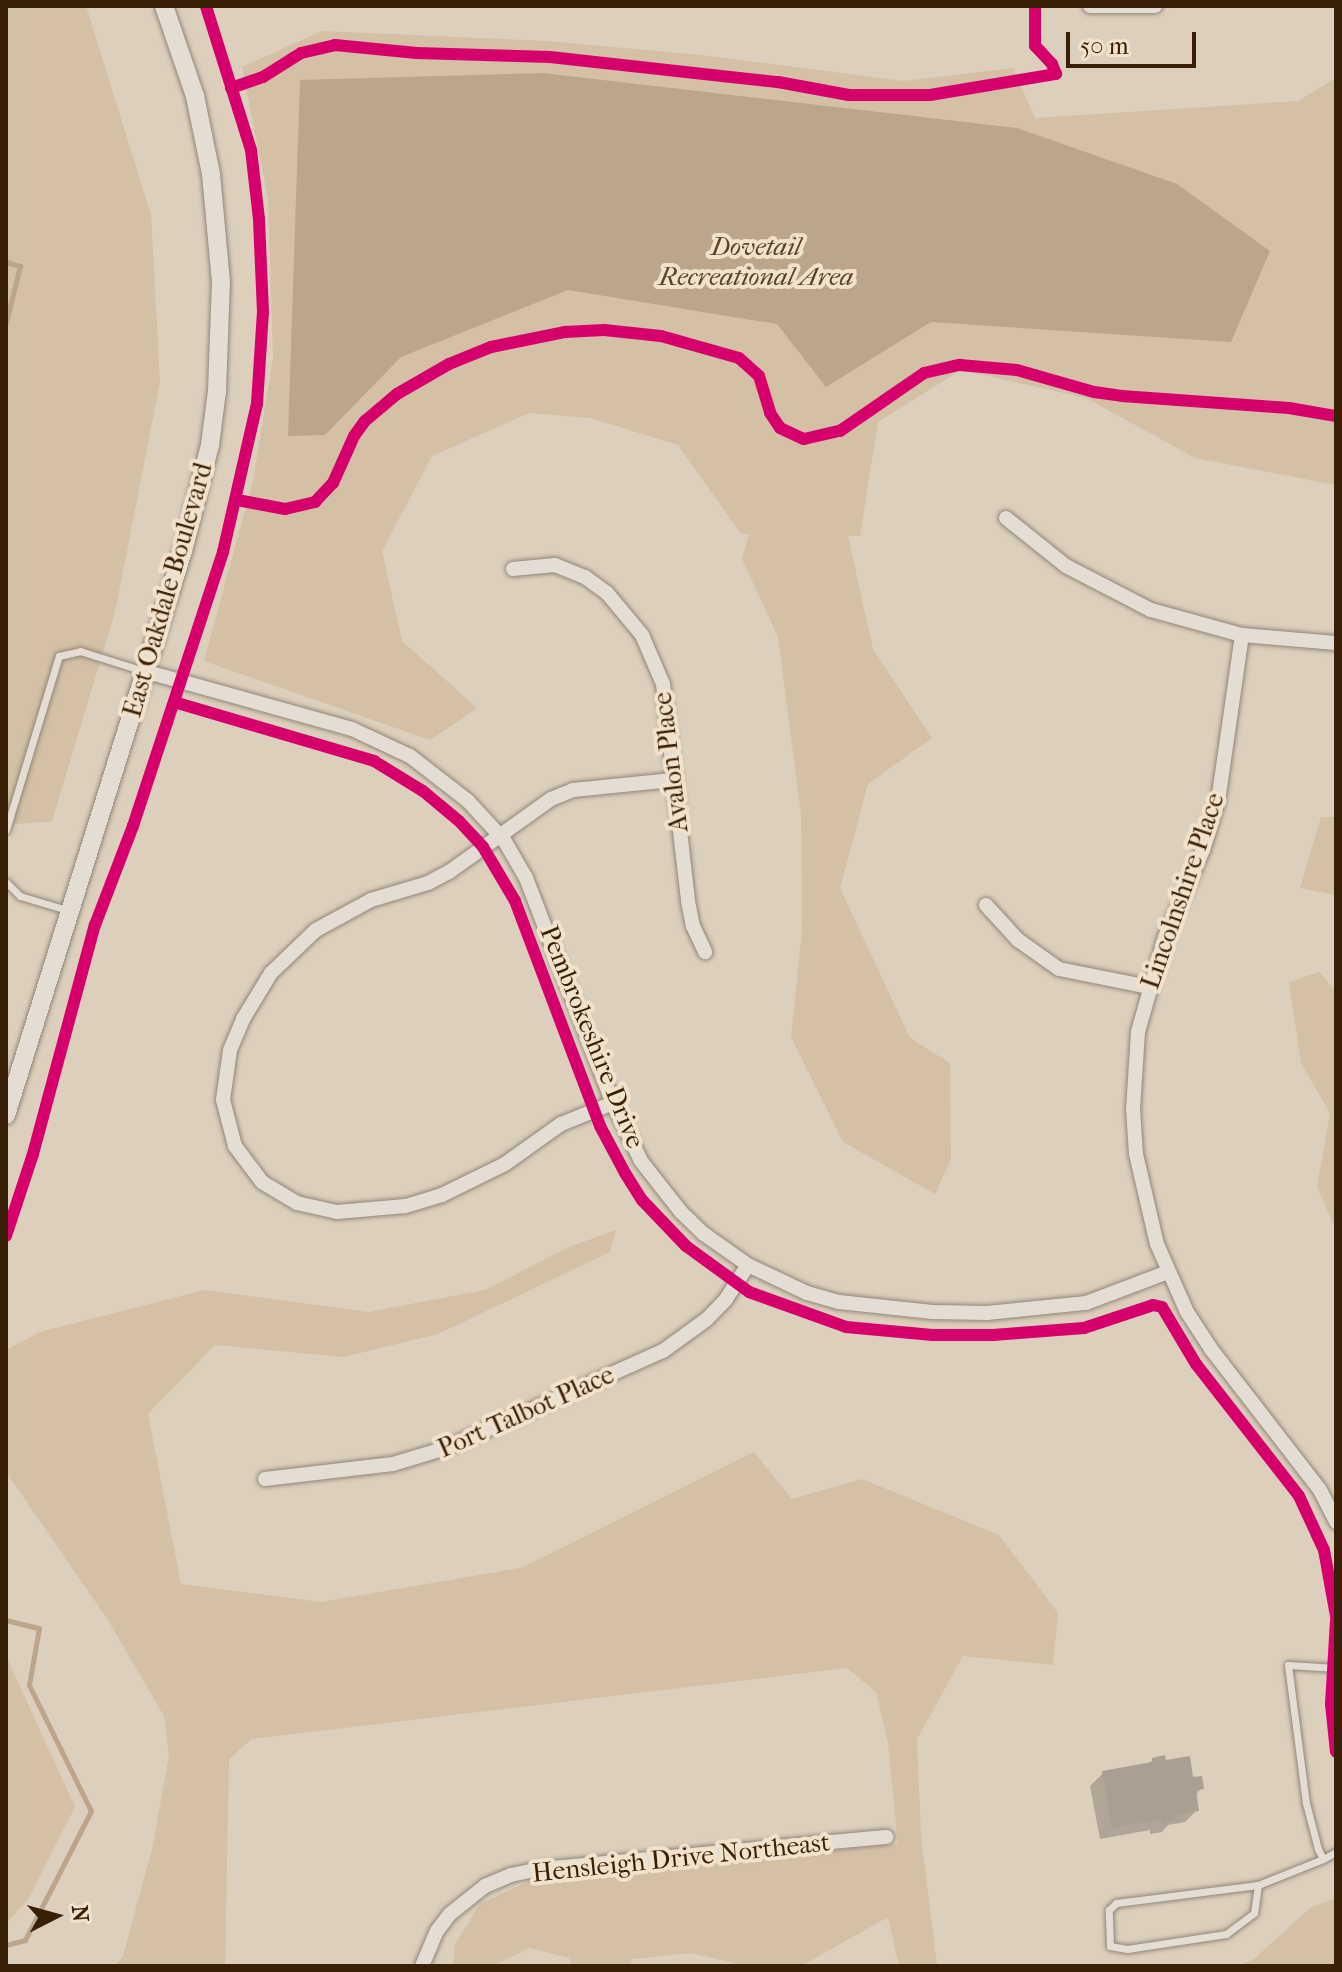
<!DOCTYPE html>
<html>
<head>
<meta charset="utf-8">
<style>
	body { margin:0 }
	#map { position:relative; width:1342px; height:1972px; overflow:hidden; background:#dccfbc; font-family:"IM FELL French Canon",serif }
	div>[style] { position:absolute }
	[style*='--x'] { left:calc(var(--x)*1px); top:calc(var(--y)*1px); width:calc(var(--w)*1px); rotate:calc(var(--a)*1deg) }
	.green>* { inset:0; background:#d3c0a5 }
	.water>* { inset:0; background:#bba68b }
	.shadow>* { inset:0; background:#0003 }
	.stream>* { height:5px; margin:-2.5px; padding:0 2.5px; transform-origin:2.5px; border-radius:2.5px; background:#bba68b }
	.building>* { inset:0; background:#aaa092 }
	.roads { filter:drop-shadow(0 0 2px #918678) drop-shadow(0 0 2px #918678) }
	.service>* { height:7px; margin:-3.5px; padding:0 3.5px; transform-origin:3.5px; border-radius:3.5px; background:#e4ddd3 }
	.minor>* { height:14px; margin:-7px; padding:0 7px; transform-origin:7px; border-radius:7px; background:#e4ddd3 }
	.secondary>* { height:18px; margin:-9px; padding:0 9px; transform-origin:9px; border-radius:9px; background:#e4ddd3 }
	.cycleway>* { height:12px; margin:-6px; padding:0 6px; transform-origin:6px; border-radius:6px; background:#d6006c }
	span { translate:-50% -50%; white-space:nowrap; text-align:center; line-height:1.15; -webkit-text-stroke:8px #f1e2cb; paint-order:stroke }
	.park-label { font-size:26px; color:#5d4429; font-style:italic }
	.street-label { font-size:26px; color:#381f06 }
	.frame { position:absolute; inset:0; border:8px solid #381f06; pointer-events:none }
	.north { position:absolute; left:16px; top:1876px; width:80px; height:80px; -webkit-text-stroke:6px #f1e2cb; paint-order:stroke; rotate:84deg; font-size:22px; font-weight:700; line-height:32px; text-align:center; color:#381f06 }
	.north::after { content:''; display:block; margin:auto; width:28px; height:36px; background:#381f06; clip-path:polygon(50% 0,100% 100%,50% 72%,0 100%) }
	.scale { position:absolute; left:1066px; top:32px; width:130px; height:36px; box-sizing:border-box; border:4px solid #381f06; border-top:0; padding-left:10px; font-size:24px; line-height:28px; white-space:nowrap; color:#381f06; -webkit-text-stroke:6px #f1e2cb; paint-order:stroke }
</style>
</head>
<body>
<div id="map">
	<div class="green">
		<i style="clip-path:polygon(6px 6px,86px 6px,151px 215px,160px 382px,115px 612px,52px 821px,6px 825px)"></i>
		<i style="clip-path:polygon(322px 31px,547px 41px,701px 55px,903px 81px,1013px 68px,1035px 118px,1298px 101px,1336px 78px,1336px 485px,1195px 458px,1086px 398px,961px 370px,878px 422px,860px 536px,848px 536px,873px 649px,932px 738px,868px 784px,840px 888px,910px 1038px,950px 1063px,951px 1159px,935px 1194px,843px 1142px,791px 1037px,802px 931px,801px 814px,778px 637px,742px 559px,749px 534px,741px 534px,678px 445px,590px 418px,529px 413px,432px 456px,382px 551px,402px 641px,477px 708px,430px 740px,204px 661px,253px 481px,273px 358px,268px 199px,242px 67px)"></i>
		<i style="clip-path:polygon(1321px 817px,1336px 817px,1336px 895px,1300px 888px)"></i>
		<i style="clip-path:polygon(1319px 972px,1336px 991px,1336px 1231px,1317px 1186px,1330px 1113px,1301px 1063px,1289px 982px)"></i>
		<i style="clip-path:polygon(616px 1230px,610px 1252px,438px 1334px,344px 1357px,215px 1345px,148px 1414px,181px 1584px,321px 1602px,521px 1568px,754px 1452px,792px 1499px,862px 1479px,999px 1535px,1058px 1613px,1053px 1665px,963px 1656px,917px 1739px,921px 1835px,937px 1966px,899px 1966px,888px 1917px,801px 1966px,746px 1966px,691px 1953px,632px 1959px,630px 1966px,572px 1966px,569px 1958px,529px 1948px,493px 1966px,453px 1966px,455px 1944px,480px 1904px,538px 1877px,898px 1844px,888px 1743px,876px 1692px,847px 1668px,252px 1739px,229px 1759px,225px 1966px,115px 1966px,123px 1956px,152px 1849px,169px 1756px,164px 1716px,108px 1620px,6px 1472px,6px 1350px,40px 1332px,205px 1290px,368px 1312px,485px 1290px,569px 1247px)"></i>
		<i style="clip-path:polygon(6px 1656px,75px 1807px,27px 1901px,6px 1923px)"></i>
		<i style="clip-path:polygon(1336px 1898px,1336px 1966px,1239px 1966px,1254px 1959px,1310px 1908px)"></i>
	</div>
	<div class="water">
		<i style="clip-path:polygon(543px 73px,1017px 128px,1177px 184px,1270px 251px,1231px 342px,931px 322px,826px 387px,777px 324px,568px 290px,401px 357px,325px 435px,288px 436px,300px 80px)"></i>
	</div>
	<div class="shadow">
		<i style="clip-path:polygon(1153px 1760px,1164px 1763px,1202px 1788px,1194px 1796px,1197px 1810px,1185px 1822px,1168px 1825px,1162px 1832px,1150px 1834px,1150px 1830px,1100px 1839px,1090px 1786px,1103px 1773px,1147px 1765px)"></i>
	</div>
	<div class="stream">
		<i style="--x:6;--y:262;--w:15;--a:16"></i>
		<i style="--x:20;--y:266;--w:58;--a:104"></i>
		<i style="--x:6;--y:1620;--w:34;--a:14"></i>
		<i style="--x:39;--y:1628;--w:58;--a:100"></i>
		<i style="--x:29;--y:1685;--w:140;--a:63.8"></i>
		<i style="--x:91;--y:1811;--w:145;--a:117.1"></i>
		<i style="--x:25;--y:1940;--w:20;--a:165"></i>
	</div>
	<div class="building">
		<i style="clip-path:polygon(1165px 1755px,1166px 1760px,1190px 1756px,1193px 1777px,1202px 1776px,1204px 1789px,1196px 1790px,1199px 1811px,1175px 1815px,1176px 1820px,1162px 1823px,1162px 1819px,1112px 1828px,1102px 1771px,1152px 1762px,1152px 1758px)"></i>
	</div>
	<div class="roads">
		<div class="service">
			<i style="--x:6;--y:830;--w:182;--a:-73.1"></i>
			<i style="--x:59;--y:656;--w:22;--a:-13"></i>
			<i style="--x:80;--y:651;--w:67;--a:17.4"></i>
			<i style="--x:6;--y:882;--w:20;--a:45"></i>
			<i style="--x:20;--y:896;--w:49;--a:16.6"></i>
			<i style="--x:1336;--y:1668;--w:48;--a:-176.4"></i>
			<i style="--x:1288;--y:1665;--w:139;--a:82.6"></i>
			<i style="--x:1306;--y:1803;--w:48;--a:75.4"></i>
			<i style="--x:1318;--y:1849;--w:11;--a:63"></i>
			<i style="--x:1323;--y:1859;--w:15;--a:-28"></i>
			<i style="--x:1258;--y:1885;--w:28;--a:98"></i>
			<i style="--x:1254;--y:1913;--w:35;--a:143"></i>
			<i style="--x:1226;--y:1934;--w:100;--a:171.4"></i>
			<i style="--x:1127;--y:1949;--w:17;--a:-170"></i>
			<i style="--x:1110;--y:1946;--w:36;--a:-92"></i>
			<i style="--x:1109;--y:1910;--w:10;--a:-45"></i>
			<i style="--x:1116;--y:1903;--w:143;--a:-7.2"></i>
			<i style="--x:1258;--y:1885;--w:70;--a:-21.8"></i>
		</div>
		<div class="minor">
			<i style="--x:1090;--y:6;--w:65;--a:0"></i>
			<i style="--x:1006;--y:518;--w:77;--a:38.7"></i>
			<i style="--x:1066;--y:566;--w:96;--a:27.4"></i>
			<i style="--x:1151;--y:610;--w:94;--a:15.4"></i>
			<i style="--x:1242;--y:635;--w:94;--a:4.9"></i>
			<i style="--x:513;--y:569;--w:42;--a:-5.4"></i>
			<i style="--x:555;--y:565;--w:32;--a:22"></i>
			<i style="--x:585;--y:577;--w:27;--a:36"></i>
			<i style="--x:607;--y:593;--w:55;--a:50.2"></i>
			<i style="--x:642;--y:635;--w:53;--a:66.8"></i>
			<i style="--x:663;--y:684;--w:218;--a:83.4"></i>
			<i style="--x:688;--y:901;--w:25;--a:79"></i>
			<i style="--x:693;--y:926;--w:29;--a:65"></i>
			<i style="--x:1242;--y:635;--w:168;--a:98.2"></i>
			<i style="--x:1218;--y:801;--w:51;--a:107"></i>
			<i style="--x:1203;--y:850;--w:95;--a:113.6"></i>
			<i style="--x:1165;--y:937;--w:99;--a:105.9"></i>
			<i style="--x:1138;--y:1032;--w:77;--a:93.7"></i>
			<i style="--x:1133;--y:1109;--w:45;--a:86.2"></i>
			<i style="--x:1136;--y:1154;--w:92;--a:76.9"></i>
			<i style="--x:1157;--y:1244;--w:74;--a:66.2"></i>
			<i style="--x:1187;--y:1312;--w:44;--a:57"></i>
			<i style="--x:1211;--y:1349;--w:178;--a:52.3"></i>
			<i style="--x:1320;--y:1490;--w:36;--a:63"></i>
			<i style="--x:144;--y:671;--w:216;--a:15.6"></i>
			<i style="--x:352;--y:729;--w:64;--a:25"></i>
			<i style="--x:410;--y:756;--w:73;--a:37.8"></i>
			<i style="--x:468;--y:801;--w:53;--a:47.3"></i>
			<i style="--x:504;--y:840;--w:44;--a:59.9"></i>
			<i style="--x:526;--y:878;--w:241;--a:68.9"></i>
			<i style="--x:613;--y:1103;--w:64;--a:64.2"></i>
			<i style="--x:641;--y:1161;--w:65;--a:51.9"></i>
			<i style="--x:681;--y:1212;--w:32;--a:44"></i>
			<i style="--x:704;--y:1234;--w:54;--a:35.2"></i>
			<i style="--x:748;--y:1265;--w:65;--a:25.4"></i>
			<i style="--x:807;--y:1293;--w:33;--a:16"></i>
			<i style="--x:839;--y:1302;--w:94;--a:6.1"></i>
			<i style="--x:932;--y:1312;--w:55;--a:1"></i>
			<i style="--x:987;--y:1313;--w:100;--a:-5.8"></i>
			<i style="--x:1086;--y:1303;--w:88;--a:-20.7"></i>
			<i style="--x:986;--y:905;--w:47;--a:47.6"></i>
			<i style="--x:1018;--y:940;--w:50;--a:35.3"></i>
			<i style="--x:1059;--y:969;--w:91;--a:11.4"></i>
			<i style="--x:613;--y:1103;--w:56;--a:158"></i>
			<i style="--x:561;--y:1124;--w:69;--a:144.5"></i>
			<i style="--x:505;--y:1164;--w:70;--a:153.8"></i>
			<i style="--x:442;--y:1195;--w:39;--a:163"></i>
			<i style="--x:405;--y:1206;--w:68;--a:175"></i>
			<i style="--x:337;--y:1212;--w:41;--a:-167.3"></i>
			<i style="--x:297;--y:1203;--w:41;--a:-149"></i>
			<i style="--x:262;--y:1182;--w:45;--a:-126.9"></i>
			<i style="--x:235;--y:1146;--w:48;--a:-104.6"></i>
			<i style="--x:223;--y:1100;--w:50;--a:-82"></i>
			<i style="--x:230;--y:1050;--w:34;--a:-67"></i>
			<i style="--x:243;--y:1019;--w:54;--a:-58.7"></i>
			<i style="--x:271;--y:973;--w:62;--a:-43.7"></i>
			<i style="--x:316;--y:930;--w:63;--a:-28.6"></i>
			<i style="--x:371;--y:900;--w:59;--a:-16.6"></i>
			<i style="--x:428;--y:883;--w:24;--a:-28"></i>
			<i style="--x:449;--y:872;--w:125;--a:-35.6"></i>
			<i style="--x:551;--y:799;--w:24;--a:-22"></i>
			<i style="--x:573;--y:790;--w:100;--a:-5.7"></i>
			<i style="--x:265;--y:1479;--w:129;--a:-6.7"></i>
			<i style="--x:393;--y:1464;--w:55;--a:-16.8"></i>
			<i style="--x:446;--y:1448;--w:238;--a:-24.1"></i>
			<i style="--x:663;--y:1351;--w:54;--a:-36"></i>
			<i style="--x:707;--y:1319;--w:28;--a:-46"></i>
			<i style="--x:726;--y:1299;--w:40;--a:-57.1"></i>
			<i style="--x:422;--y:1966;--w:38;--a:-67"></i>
			<i style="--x:437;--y:1931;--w:21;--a:-53"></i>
			<i style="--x:450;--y:1914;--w:45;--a:-38.7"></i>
			<i style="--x:485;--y:1886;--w:28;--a:-23"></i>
			<i style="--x:511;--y:1875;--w:30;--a:-12"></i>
			<i style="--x:540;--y:1869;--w:348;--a:-5.3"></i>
		</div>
		<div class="secondary">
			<i style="--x:6;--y:1115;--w:591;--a:-72.58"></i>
			<i style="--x:183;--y:551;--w:109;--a:-75.7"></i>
			<i style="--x:210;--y:445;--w:54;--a:-82.6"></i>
			<i style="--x:217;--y:391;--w:109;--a:-87.9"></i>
			<i style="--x:221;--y:282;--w:108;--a:-95.3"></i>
			<i style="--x:211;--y:174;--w:80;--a:-101.6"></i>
			<i style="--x:195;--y:96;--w:95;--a:-109"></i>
		</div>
	</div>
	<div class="cycleway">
		<i style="--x:231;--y:88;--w:34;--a:-19"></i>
		<i style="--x:263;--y:77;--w:45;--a:-32.3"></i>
		<i style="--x:301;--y:53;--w:35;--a:-13"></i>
		<i style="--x:335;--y:45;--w:82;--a:5.6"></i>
		<i style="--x:417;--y:53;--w:133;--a:1.7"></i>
		<i style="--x:550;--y:57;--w:229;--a:6.3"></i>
		<i style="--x:778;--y:82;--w:72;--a:10.4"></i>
		<i style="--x:849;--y:95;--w:81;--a:0"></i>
		<i style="--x:930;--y:95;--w:128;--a:-9.5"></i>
		<i style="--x:1056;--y:74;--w:11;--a:-112"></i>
		<i style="--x:1052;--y:64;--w:25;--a:-133"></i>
		<i style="--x:1035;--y:46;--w:40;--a:-90"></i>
		<i style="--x:237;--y:500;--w:49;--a:10.6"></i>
		<i style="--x:285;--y:509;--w:31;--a:-13"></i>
		<i style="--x:315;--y:502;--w:26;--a:-47"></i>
		<i style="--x:333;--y:483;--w:51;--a:-65.9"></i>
		<i style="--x:354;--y:436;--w:19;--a:-54"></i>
		<i style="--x:365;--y:421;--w:42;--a:-40.2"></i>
		<i style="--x:397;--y:394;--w:60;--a:-30"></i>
		<i style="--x:449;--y:364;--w:45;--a:-22"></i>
		<i style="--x:491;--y:347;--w:76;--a:-11.5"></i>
		<i style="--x:565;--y:332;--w:39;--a:-3"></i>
		<i style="--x:604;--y:330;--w:57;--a:6"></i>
		<i style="--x:661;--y:336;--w:81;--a:15.8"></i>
		<i style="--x:739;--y:358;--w:27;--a:42"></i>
		<i style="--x:759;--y:376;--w:39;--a:73"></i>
		<i style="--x:770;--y:413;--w:18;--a:56"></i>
		<i style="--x:780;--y:428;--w:26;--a:25"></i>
		<i style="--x:804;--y:439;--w:37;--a:-13"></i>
		<i style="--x:840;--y:431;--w:102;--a:-34.6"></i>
		<i style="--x:924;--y:373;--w:37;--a:-13"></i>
		<i style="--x:960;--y:365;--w:57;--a:5"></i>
		<i style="--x:1017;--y:370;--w:80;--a:15.9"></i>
		<i style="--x:1094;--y:392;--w:28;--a:8"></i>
		<i style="--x:1122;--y:396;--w:167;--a:4.1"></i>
		<i style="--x:1289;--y:408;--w:48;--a:9.7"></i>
		<i style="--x:174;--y:702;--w:209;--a:16.4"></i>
		<i style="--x:374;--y:761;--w:57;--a:31.5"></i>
		<i style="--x:423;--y:791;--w:47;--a:39.8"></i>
		<i style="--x:459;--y:821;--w:35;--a:47"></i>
		<i style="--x:483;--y:847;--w:63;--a:59.3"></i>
		<i style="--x:515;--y:901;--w:241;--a:69.3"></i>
		<i style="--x:600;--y:1126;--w:53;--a:62"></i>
		<i style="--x:625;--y:1173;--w:32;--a:58"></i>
		<i style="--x:642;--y:1200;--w:64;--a:46.3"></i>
		<i style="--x:686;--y:1246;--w:78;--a:36.1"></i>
		<i style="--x:749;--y:1292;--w:103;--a:19.8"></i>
		<i style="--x:846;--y:1327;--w:87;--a:5.3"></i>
		<i style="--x:933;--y:1335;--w:60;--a:0"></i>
		<i style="--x:993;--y:1335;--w:91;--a:-4.4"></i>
		<i style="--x:1084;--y:1328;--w:73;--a:-18.4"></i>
		<i style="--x:1153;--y:1305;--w:9;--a:13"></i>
		<i style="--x:1162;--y:1307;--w:66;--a:59.2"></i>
		<i style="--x:1196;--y:1364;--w:167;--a:52"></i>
		<i style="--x:1299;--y:1496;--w:60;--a:65.2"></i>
		<i style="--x:1324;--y:1550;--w:67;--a:79.7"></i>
		<i style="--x:6;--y:1236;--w:86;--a:-71.8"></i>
		<i style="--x:33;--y:1154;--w:237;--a:-74.9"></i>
		<i style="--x:95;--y:925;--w:106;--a:-69"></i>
		<i style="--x:133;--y:826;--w:288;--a:-71.8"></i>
		<i style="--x:223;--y:552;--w:152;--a:-77.1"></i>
		<i style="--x:257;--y:404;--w:92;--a:-86.3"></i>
		<i style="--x:263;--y:312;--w:93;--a:-92.5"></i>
		<i style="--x:259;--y:219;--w:69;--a:-96.6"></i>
		<i style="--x:251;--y:150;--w:151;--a:-107.4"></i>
		<i style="--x:1336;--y:1620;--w:84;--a:93.4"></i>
		<i style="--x:1331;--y:1704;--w:48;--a:84.1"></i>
	</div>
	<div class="park-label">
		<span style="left:756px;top:262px">Dovetail<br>Recreational Area</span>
	</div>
	<div class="street-label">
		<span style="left:168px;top:590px;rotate:-74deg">East Oakdale Boulevard</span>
		<span style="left:671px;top:762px;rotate:-97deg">Avalon Place</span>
		<span style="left:1183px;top:891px;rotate:-71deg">Lincolnshire Place</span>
		<span style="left:592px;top:1037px;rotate:68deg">Pembrokeshire Drive</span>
		<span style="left:526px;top:1412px;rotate:-24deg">Port Talbot Place</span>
		<span style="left:681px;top:1858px;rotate:-6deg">Hensleigh Drive Northeast</span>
	</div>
	<div class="frame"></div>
	<div class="north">N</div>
	<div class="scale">50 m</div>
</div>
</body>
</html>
